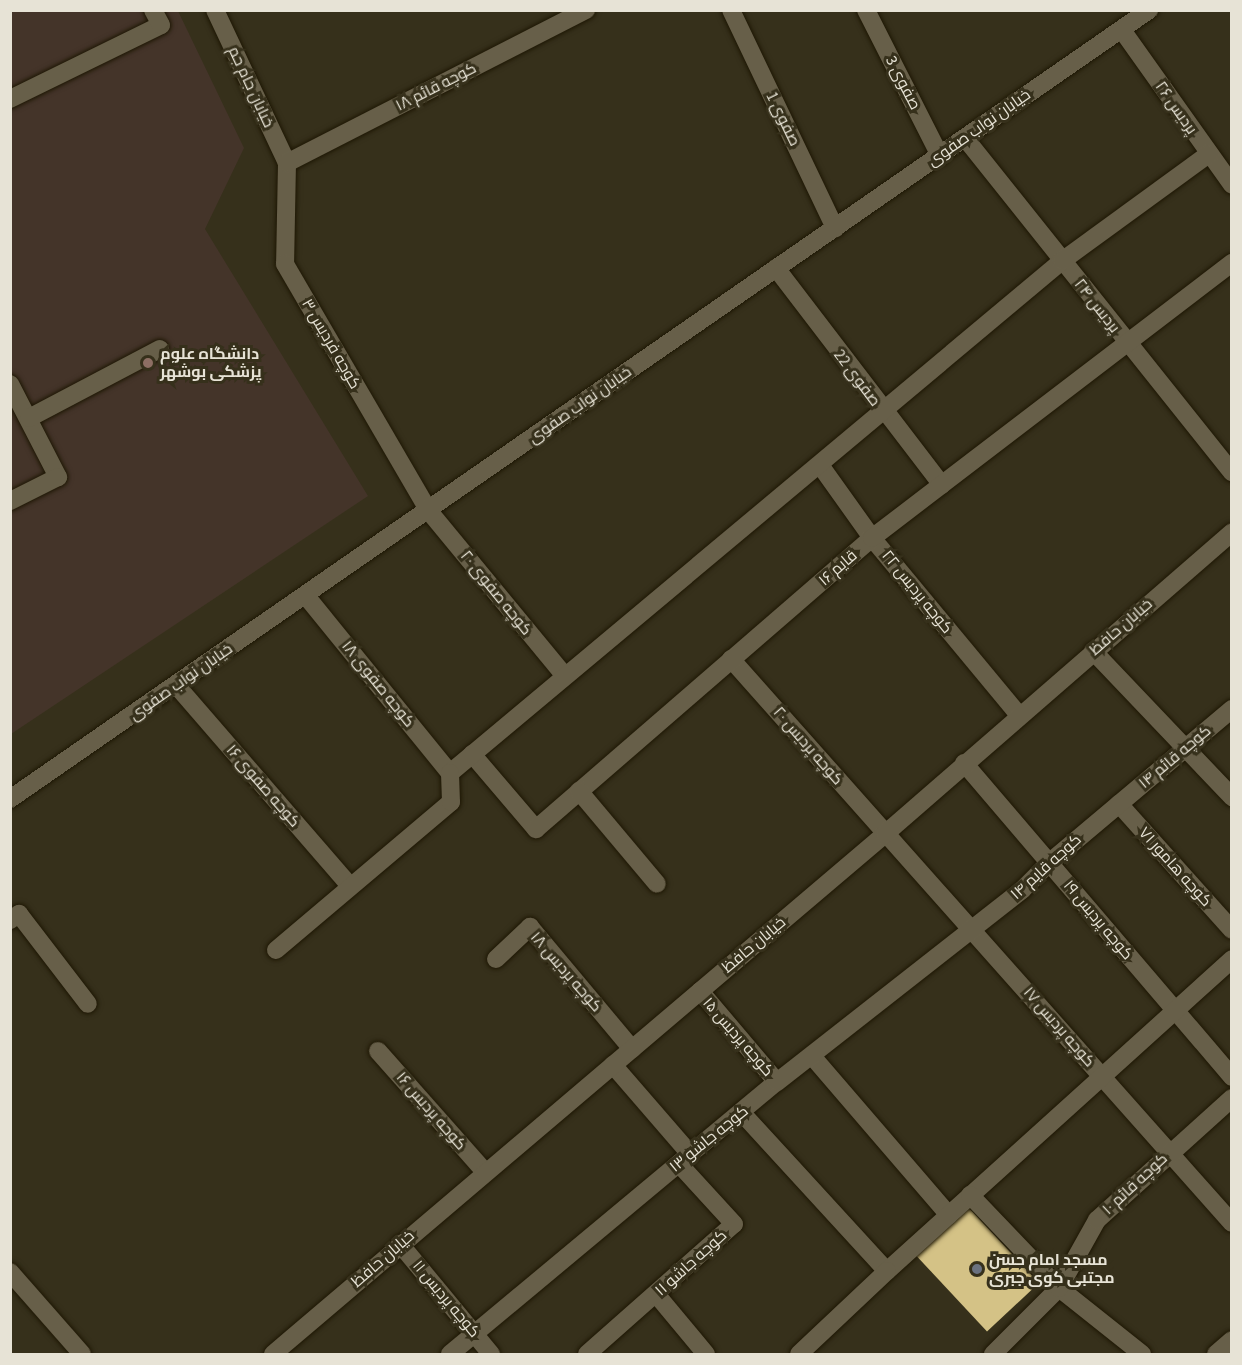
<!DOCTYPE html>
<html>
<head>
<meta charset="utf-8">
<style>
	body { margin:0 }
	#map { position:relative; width:1242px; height:1365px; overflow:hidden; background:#36301b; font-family:"Source Sans 3",Cairo,sans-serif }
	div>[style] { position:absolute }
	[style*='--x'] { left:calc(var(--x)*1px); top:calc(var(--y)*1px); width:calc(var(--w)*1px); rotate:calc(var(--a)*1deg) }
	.education>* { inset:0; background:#443429 }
	.building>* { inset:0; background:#d4c286; transform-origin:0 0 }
	.roads { filter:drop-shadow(0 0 2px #1e1704) drop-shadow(0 0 2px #1e1704) }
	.minor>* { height:18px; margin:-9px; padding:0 9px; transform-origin:9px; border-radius:9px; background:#675f49 }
	.dots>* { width:16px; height:16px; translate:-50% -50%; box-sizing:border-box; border:3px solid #36301b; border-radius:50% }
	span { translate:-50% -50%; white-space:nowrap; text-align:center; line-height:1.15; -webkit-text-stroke:6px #36301b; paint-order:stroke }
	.street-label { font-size:16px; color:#e7e3d6 }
	.poi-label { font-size:16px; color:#e7e3d6; font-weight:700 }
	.left { translate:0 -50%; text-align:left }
	.frame { position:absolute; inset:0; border:12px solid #e7e3d6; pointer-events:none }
</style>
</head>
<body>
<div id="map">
	<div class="education">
		<i style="clip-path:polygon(11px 11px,178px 11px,244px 148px,205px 229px,368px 496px,11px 734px)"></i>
	</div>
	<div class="building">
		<i style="left:968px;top:1207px;width:104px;height:71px;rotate:47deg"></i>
	</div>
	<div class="roads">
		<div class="minor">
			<i style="--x:215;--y:10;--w:169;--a:64.8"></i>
			<i style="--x:287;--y:163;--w:101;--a:91.1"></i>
			<i style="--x:285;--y:264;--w:285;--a:59.8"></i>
			<i style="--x:428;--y:510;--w:214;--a:50.5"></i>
			<i style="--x:731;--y:10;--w:242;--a:64.5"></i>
			<i style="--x:866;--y:10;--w:164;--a:63.1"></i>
			<i style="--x:1122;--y:30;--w:190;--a:54.6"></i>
			<i style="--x:10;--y:99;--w:168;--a:-26.1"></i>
			<i style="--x:161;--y:25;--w:17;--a:-118"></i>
			<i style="--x:965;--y:138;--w:428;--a:51.4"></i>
			<i style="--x:287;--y:163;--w:336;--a:-27.1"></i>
			<i style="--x:776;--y:268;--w:273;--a:52.6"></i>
			<i style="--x:10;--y:384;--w:105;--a:62.7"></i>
			<i style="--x:58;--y:477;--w:54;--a:153.4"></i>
			<i style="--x:29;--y:418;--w:148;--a:-27.8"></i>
			<i style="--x:820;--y:465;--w:90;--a:54.5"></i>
			<i style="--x:872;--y:538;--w:230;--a:50.3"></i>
			<i style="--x:306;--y:596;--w:228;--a:50.9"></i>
			<i style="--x:1093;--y:651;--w:202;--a:46.4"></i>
			<i style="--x:731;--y:659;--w:754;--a:48.39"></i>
			<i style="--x:176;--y:685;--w:266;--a:49.1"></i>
			<i style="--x:472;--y:754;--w:99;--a:49.5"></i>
			<i style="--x:536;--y:829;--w:444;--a:-40.9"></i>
			<i style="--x:872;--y:538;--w:453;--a:-37.4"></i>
			<i style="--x:964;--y:763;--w:413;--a:49.5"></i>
			<i style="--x:450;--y:773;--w:798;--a:-39.92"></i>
			<i style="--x:1062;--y:261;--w:182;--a:-36.1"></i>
			<i style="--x:579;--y:791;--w:121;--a:50"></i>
			<i style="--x:10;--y:799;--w:1386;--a:-34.71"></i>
			<i style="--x:1119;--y:804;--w:169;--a:48.1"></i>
			<i style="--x:10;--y:920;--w:11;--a:-34"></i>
			<i style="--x:19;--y:914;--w:113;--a:52.5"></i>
			<i style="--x:276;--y:950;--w:229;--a:-40.2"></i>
			<i style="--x:451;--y:802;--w:29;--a:-92"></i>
			<i style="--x:496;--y:959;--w:47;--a:-43.3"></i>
			<i style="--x:530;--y:927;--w:159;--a:50.1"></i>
			<i style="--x:700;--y:991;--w:119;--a:49.8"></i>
			<i style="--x:378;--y:1051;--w:160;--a:48.5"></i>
			<i style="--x:812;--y:1056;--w:210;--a:49.3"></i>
			<i style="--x:613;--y:1065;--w:118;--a:49.1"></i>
			<i style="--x:742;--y:1113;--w:214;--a:47.5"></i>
			<i style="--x:887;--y:1271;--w:465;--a:-42.1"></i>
			<i style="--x:970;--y:1195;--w:129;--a:46.3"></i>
			<i style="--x:1059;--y:1288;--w:106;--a:38.5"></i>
			<i style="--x:400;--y:1244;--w:143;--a:50.4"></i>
			<i style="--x:10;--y:1272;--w:109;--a:48.7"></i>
			<i style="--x:656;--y:1294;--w:78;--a:50.2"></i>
			<i style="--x:273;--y:1354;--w:803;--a:-40.35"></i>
			<i style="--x:885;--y:834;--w:460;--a:-41"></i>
			<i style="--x:450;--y:1354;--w:425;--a:-39.8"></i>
			<i style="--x:777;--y:1082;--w:311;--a:-38.1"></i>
			<i style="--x:1022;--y:890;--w:38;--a:-45"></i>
			<i style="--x:1049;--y:863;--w:239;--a:-40.1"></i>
			<i style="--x:587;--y:1354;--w:196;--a:-41.5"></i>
			<i style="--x:734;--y:1224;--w:81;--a:-132.5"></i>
			<i style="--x:799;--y:1354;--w:121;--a:-43.3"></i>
			<i style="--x:993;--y:1354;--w:93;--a:-45"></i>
			<i style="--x:1059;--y:1288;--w:78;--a:-60.8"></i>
			<i style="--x:1097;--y:1220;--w:182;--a:-42.1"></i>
			<i style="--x:1216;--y:1354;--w:21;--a:-41"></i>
		</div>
	</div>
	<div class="dots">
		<i style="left:148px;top:363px;background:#8d6e63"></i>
		<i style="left:977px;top:1269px;background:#6b7280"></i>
	</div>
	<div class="street-label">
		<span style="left:903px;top:83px;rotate:63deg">صفوی 3</span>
		<span style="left:251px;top:87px;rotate:65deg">خیابان جام جم</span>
		<span style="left:436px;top:87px;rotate:-27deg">کوچه قائم ۱۸</span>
		<span style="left:1176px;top:108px;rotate:55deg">پردیس ۲۶</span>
		<span style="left:783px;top:119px;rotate:64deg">صفوی 1</span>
		<span style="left:979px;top:128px;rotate:-35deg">خیابان نواب صفوی</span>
		<span style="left:1097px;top:306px;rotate:52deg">پردیس ۲۴</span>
		<span style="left:331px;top:344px;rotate:60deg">کوچه فردیس ۳</span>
		<span style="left:857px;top:378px;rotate:53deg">صفوی 22</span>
		<span style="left:580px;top:405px;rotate:-35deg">خیابان نواب صفوی</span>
		<span style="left:838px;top:568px;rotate:-41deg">قایم ۱۶</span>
		<span style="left:917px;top:592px;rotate:51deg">کوچه پردیس ۲۲</span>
		<span style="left:496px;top:593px;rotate:51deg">کوچه صفوی ۲۰</span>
		<span style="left:1121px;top:627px;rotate:-41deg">خیابان حافظ</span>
		<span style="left:181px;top:682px;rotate:-35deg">خیابان نواب صفوی</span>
		<span style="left:378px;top:684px;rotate:51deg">کوچه صفوی ۱۸</span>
		<span style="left:808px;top:746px;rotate:49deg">کوچه پردیس ۲۰</span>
		<span style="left:1175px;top:757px;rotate:-40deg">کوچه قائم ۱۴</span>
		<span style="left:263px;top:786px;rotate:49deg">کوچه صفوی ۱۶</span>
		<span style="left:1046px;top:867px;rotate:-42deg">کوچه قایم ۱۴</span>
		<span style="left:1175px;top:867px;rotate:48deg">کوچه هامور ۷۱</span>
		<span style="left:1098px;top:920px;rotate:50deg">کوچه پردیس ۱۹</span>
		<span style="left:754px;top:945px;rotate:-40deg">خیابان حافظ</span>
		<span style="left:566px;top:972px;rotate:49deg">کوچه پردیس ۱۸</span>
		<span style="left:1059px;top:1027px;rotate:49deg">کوچه پردیس ۱۷</span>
		<span style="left:738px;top:1037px;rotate:49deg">کوچه پردیس ۱۵</span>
		<span style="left:431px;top:1111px;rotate:49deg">کوچه پردیس ۱۶</span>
		<span style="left:709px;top:1139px;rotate:-39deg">کوچه جاشو ۱۳</span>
		<span style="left:1135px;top:1184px;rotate:-43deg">کوچه قائم ۱۰</span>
		<span style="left:383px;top:1259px;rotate:-41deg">خیابان حافظ</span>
		<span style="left:691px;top:1263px;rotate:-42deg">کوچه جاشو ۱۱</span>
		<span style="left:446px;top:1299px;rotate:50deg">کوچه پردیس ۱۱</span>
	</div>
	<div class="poi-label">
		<span class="left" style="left:160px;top:363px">دانشگاه علوم<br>پزشکی بوشهر</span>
		<span class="left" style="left:989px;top:1269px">مسجد امام حسن<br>مجتبی کوی جبری</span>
	</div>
	<div class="frame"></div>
</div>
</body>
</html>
